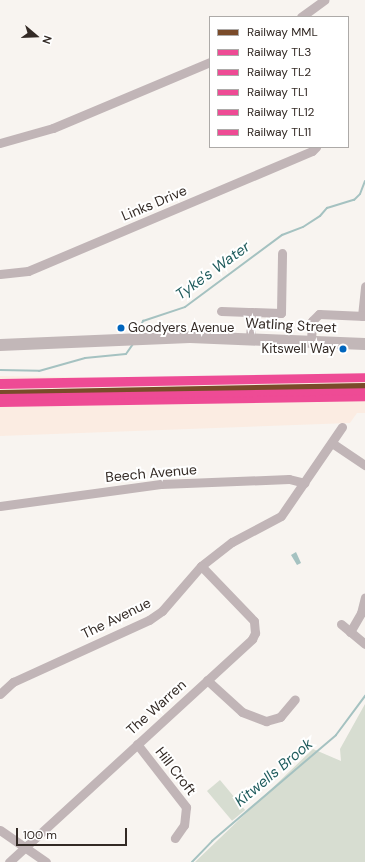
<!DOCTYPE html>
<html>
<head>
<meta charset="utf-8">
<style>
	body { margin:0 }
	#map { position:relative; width:365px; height:862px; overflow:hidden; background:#f8f4f0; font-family:"DM Sans",sans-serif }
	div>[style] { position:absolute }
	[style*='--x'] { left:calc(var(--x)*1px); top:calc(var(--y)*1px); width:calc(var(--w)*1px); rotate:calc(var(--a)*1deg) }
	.built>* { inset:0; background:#fbece2 }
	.green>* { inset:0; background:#d7ddd1; transform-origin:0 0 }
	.water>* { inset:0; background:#a5c2c1 }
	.stream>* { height:2px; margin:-1px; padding:0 1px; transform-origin:1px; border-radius:1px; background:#a5c2c1 }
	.minor>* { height:9px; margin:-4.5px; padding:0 4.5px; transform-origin:4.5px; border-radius:4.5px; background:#c1b5b7 }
	.major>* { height:12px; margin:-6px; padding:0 6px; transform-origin:6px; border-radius:6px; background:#c2b7b8 }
	.rail-1>* { height:6px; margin:-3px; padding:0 3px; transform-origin:3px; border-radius:3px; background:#7a4b2a }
	.rail-2>* { height:6px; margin:-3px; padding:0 3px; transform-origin:3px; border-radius:3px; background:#ee4b95 }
	.rail-3>* { height:6px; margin:-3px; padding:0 3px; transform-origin:3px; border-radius:3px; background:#ee4b95 }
	.rail-4>* { height:6px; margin:-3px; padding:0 3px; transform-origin:3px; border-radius:3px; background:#ee4b95 }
	.rail-5>* { height:6px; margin:-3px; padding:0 3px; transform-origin:3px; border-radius:3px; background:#ee4b95 }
	.rail-6>* { height:6px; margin:-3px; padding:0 3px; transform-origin:3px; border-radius:3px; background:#ee4b95 }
	.dots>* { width:11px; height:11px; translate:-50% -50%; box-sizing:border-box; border:2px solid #fff; border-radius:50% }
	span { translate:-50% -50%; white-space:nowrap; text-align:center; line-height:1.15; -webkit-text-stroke:4px #fff; paint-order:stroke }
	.bus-label { font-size:13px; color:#332a25 }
	.left { translate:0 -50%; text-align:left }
	.right { translate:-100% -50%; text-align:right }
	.street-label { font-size:14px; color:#332a25 }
	.water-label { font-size:15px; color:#1f5c5d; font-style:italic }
	.legend { position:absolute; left:209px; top:16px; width:140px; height:132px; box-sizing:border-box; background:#fff; border:1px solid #adaaa8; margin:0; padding:5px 7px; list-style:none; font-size:12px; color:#332a25 }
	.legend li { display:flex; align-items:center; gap:8px; height:20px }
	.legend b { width:20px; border:1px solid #adaaa8 }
	.north { position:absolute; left:16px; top:16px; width:40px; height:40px; -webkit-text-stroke:3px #fff; paint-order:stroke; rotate:109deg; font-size:11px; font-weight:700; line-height:16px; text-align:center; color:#332a25 }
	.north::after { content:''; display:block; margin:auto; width:14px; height:18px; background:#332a25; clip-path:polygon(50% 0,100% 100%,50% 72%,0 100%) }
	.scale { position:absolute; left:16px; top:828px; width:111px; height:18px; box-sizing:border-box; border:2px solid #332a25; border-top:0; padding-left:5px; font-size:12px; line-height:14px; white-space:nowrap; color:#332a25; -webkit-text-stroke:3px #fff; paint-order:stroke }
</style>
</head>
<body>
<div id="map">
	<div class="built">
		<i style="clip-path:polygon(0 376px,272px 380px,365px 376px,365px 413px,357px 413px,350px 423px,0 436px)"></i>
	</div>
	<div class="green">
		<i style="clip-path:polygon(365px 704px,365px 862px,195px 862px,313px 749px,341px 761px,340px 749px)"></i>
		<i style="left:220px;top:780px;width:39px;height:17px;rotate:50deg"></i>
	</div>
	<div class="water">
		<i style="clip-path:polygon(296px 552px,301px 563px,297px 565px,291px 555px)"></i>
	</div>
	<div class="stream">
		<i style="--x:136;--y:336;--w:17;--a:-65"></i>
		<i style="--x:143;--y:321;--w:44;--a:-18.4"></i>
		<i style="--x:185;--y:307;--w:121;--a:-36.6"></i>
		<i style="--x:282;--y:235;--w:22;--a:-21"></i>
		<i style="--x:303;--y:227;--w:20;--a:-33"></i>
		<i style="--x:320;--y:216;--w:11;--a:-49"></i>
		<i style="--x:327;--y:208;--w:28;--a:-17"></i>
		<i style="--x:354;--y:200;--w:8;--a:-45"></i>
		<i style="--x:360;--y:194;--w:14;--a:-69"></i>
		<i style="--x:0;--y:370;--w:39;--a:1"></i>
		<i style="--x:39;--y:371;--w:48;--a:-15.8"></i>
		<i style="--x:85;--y:358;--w:41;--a:-5.6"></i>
		<i style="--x:126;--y:354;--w:12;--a:-55"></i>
		<i style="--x:192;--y:862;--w:29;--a:-46"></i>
		<i style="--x:212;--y:841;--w:163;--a:-40.5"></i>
		<i style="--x:336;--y:735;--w:49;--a:-53.4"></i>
	</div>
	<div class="minor">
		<i style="--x:301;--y:17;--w:29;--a:-36"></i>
		<i style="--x:0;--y:143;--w:55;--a:-15.8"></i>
		<i style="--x:53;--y:128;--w:170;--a:-22.8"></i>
		<i style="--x:0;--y:274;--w:28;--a:-6"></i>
		<i style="--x:28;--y:271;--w:308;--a:-22.9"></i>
		<i style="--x:312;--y:151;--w:6;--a:-45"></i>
		<i style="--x:221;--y:311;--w:60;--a:1.9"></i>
		<i style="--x:281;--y:313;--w:60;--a:-89"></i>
		<i style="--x:362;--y:316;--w:30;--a:-84"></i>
		<i style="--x:250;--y:338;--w:26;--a:-86"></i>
		<i style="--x:311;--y:341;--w:20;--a:-87"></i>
		<i style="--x:312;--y:321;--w:10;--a:-45"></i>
		<i style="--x:319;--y:314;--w:46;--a:2.5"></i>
		<i style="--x:332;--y:443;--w:40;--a:34"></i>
		<i style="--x:0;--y:506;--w:162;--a:-7.8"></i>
		<i style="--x:161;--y:484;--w:128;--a:-2.2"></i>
		<i style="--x:289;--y:479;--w:16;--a:14"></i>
		<i style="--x:341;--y:624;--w:31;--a:40"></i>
		<i style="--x:350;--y:632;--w:22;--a:-60"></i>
		<i style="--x:361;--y:613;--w:16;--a:-76"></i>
		<i style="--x:207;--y:680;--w:47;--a:42.4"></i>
		<i style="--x:242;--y:712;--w:26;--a:21"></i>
		<i style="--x:266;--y:721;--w:15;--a:-16"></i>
		<i style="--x:280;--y:717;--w:23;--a:-50"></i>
		<i style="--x:0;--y:694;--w:18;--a:-43"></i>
		<i style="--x:13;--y:682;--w:149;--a:-24.5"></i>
		<i style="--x:149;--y:620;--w:16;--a:-35"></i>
		<i style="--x:162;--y:611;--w:60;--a:-49.1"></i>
		<i style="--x:201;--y:566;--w:39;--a:-38"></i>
		<i style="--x:232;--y:542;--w:55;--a:-28"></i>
		<i style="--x:281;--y:516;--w:108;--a:-55.6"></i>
		<i style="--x:137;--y:744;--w:80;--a:52.1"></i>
		<i style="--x:186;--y:807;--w:18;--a:96"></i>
		<i style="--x:184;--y:825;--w:16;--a:125"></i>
		<i style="--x:0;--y:830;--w:56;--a:34.8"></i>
		<i style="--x:9;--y:862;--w:330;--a:-42.5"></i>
		<i style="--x:252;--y:639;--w:7;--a:-63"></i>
		<i style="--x:255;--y:633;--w:12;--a:-95"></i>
		<i style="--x:254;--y:621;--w:76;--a:-133.9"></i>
	</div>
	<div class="major">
		<i style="--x:0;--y:345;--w:190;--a:-2.4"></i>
		<i style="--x:190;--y:337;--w:175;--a:2.3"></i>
	</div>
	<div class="rail-1">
		<i style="--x:0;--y:393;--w:365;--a:-1.1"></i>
	</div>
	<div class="rail-2">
		<i style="--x:0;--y:400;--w:365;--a:-1.1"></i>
	</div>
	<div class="rail-3">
		<i style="--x:0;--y:386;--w:365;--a:-1.1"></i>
	</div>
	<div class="rail-4">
		<i style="--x:0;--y:382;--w:365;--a:-0.9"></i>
	</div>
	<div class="rail-5">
		<i style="--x:0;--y:397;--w:365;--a:-0.9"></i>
	</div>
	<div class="rail-6">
		<i style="--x:0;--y:404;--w:365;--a:-0.9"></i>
	</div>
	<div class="dots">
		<i style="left:121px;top:328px;background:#0065bd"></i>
		<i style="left:343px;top:349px;background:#0065bd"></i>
	</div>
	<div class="bus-label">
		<span class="left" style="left:128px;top:328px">Goodyers Avenue</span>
		<span class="right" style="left:336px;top:349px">Kitswell Way</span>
	</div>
	<div class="street-label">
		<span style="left:154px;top:203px;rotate:-23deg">Links Drive</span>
		<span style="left:291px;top:325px;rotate:3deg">Watling Street</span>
		<span style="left:151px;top:473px;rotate:-5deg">Beech Avenue</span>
		<span style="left:116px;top:618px;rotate:-26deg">The Avenue</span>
		<span style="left:156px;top:707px;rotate:-42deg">The Warren</span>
		<span style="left:176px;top:771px;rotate:52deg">Hill Croft</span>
	</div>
	<div class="water-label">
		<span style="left:213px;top:271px;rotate:-36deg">Tyke's Water</span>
		<span style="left:274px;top:773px;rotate:-40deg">Kitwells Brook</span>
	</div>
	<ul class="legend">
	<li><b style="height:5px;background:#7a4b2a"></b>Railway MML</li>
	<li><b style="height:5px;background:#ee4b95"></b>Railway TL3</li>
	<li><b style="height:5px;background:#ee4b95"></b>Railway TL2</li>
	<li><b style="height:5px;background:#ee4b95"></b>Railway TL1</li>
	<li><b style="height:5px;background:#ee4b95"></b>Railway TL12</li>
	<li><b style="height:5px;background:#ee4b95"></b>Railway TL11</li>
	</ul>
	<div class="north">N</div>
	<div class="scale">100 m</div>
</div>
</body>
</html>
